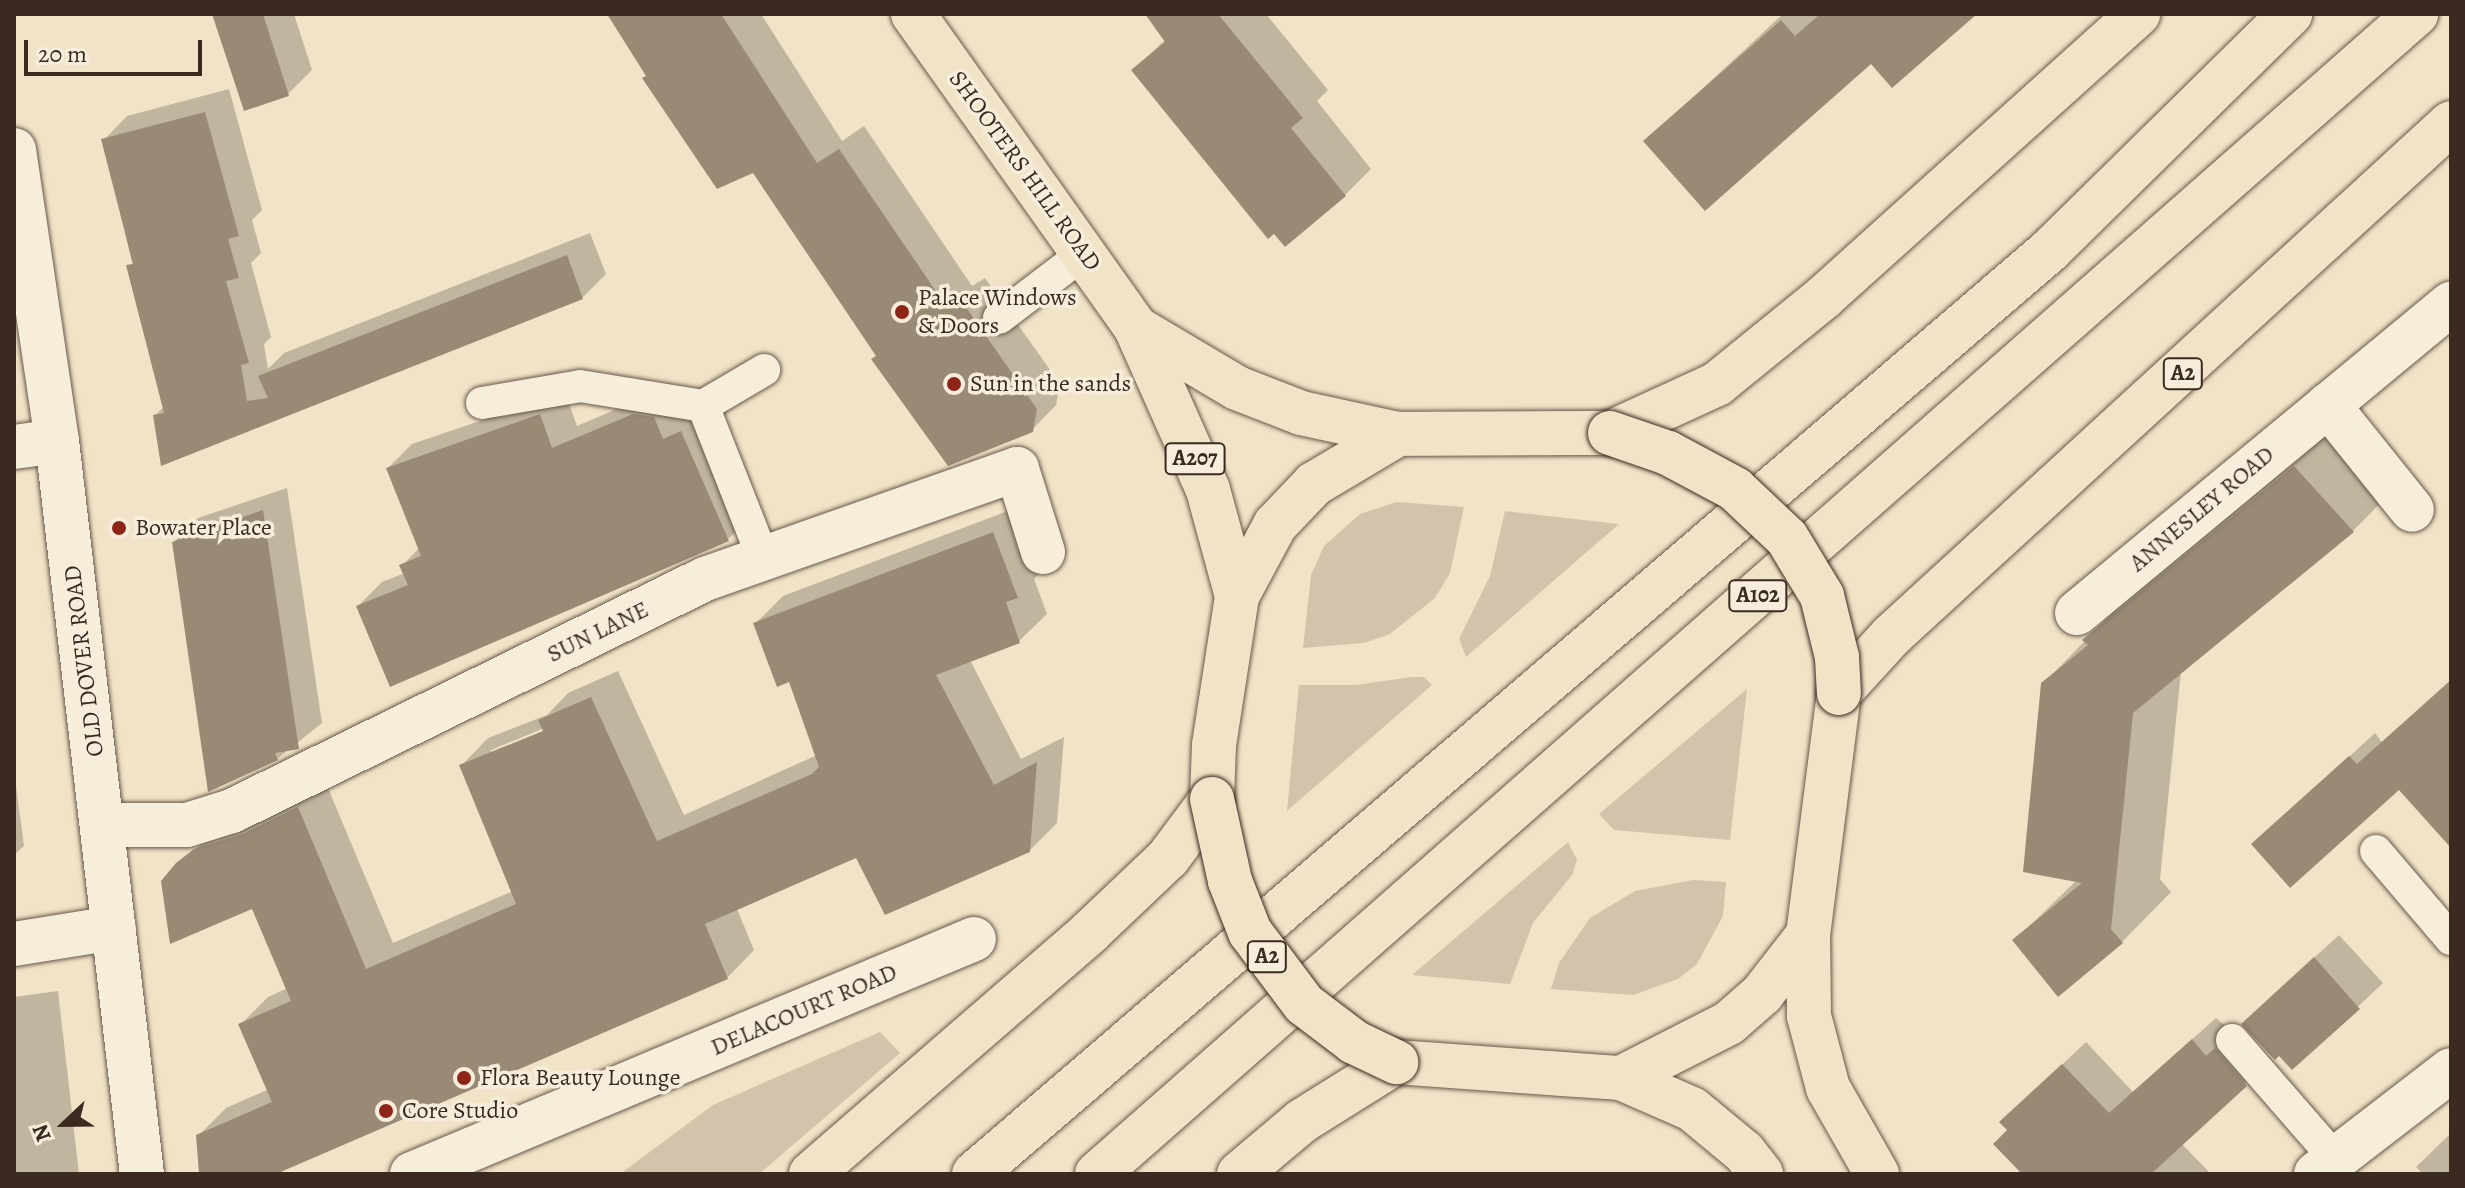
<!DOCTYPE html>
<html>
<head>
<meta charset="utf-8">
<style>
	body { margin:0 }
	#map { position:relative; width:2465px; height:1188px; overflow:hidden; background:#f1e3c7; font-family:Alegreya,serif }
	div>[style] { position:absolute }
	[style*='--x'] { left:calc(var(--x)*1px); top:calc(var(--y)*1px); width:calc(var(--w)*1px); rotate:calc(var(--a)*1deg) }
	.green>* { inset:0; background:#d2c4aa }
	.shadow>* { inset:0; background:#0003 }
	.building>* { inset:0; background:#998a76 }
	.roads { filter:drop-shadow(0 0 2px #685849) drop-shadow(0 0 2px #685849) }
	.service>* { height:32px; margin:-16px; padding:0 16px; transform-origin:16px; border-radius:16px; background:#f6eddb }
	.minor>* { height:44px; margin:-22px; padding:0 22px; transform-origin:22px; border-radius:22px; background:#f6eddb }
	.secondary>* { height:44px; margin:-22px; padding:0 22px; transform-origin:22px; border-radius:22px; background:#f6eddb }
	.primary>* { height:44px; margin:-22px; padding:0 22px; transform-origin:22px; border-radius:22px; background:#f1e3c7 }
	.trunk>* { height:44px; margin:-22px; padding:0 22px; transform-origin:22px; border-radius:22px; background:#f1e3c7 }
	.bridges { filter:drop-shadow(0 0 2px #3a2a1f) drop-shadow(0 0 2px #3a2a1f) }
	.trunk-bridge>* { height:44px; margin:-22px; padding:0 22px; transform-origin:22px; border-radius:22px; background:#f1e3c7 }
	.dots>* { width:22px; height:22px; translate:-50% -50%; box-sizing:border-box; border:4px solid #f6eddb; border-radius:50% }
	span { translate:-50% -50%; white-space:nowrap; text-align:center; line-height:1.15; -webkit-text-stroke:7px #f6eddb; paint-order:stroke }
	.shield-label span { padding:2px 6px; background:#f6eddb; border:2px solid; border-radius:6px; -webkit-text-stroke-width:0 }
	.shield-label { font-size:22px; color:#3a2a1f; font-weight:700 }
	.street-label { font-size:24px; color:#3a2a1f }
	.poi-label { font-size:24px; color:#3a2a1f }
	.left { translate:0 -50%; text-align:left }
	.frame { position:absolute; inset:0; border:16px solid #3a2a1f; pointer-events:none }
	.north { position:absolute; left:24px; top:1084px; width:80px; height:80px; -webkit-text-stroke:6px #f6eddb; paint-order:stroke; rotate:248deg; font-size:22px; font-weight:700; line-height:32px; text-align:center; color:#3a2a1f }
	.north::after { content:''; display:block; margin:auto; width:28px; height:36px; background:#3a2a1f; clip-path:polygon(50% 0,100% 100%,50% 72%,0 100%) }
	.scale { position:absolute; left:24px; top:40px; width:178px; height:36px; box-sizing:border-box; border:4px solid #3a2a1f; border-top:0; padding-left:10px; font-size:24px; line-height:28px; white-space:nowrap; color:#3a2a1f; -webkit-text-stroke:6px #f6eddb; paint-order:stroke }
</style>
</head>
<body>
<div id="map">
	<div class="green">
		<i style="clip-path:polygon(1397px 502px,1464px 507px,1450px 573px,1435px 598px,1390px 634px,1364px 643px,1303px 648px,1311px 575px,1324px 546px,1360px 514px)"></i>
		<i style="clip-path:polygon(1505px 511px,1619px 524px,1466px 657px,1459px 639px,1490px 576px)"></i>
		<i style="clip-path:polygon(1412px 677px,1424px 677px,1432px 685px,1287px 811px,1299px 685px,1356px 685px)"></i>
		<i style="clip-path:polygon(1747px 689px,1730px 840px,1614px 830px,1599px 814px)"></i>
		<i style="clip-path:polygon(1568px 842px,1577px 860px,1572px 875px,1533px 923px,1510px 984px,1412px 975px)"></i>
		<i style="clip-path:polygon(1693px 880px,1726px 882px,1723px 916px,1697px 964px,1678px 979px,1633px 995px,1551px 989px,1559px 963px,1590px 918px,1635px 891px)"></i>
		<i style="clip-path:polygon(880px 1032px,900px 1053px,759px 1174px,620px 1174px,713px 1105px)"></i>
	</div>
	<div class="shadow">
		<i style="clip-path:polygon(214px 14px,294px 14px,312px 70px,288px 94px)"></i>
		<i style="clip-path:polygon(607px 14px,761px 14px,842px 141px,864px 126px,972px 286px,985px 278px,1060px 384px,1056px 405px,1032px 430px,878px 355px,754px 171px,648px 75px)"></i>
		<i style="clip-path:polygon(1148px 14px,1266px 14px,1328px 90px,1317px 101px,1371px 169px,1345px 195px,1133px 70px,1165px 40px)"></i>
		<i style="clip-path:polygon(1783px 14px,1974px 14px,1871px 61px,1646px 141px)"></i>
		<i style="clip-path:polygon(229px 89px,262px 210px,252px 220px,261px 253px,251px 263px,271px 337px,264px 344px,268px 369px,284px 353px,590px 233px,606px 274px,582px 298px,163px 463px,155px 415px,165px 406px,104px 140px,127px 116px)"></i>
		<i style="clip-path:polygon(659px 391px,706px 408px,752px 515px,728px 539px,358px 606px,382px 582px,405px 573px,402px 566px,419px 548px,388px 468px,412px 444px,565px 392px,577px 426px)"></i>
		<i style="clip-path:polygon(2345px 418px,2402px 481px,2353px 531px,2181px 671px,2160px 879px,2171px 892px,2122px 942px,2015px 940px,2077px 880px,2043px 684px,2134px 590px)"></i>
		<i style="clip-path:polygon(287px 488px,322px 723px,277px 759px,174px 542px,198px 518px)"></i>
		<i style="clip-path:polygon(evenodd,1021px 506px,1044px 569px,1034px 579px,1047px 614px,1019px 641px,970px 660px,1021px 759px,1064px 737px,1057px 823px,1029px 851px,857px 856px,737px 909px,754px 950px,727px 978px,271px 1174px,201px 1174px,198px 1136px,226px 1108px,269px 1089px,241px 1024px,268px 997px,288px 988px,253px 907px,190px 854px,224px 822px,325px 781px,393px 943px,513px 891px,461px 766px,488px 738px,547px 715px,568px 693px,618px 671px,684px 815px,817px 755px,790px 679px,756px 623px,783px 596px,1021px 506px,552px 725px,553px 729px,491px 754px,491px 750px,552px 725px)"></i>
		<i style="clip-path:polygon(2451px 680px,2451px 844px,2400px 787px,2254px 844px,2375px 733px,2382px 742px)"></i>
		<i style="clip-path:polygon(14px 771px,24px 846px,14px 855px)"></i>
		<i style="clip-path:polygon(2339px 935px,2383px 983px,2293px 1068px,2268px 1000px)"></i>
		<i style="clip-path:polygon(58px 991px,79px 1174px,14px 1174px,14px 997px)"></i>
		<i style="clip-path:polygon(2216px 1018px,2268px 1062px,2181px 1143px,2211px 1174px,2024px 1174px,2009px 1130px,2025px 1100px,2086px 1042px,2133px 1092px)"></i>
		<i style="clip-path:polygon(2451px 1133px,2451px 1174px,2423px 1174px,2416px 1167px)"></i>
	</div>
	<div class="building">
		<i style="clip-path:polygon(212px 14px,263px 14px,289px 96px,244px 111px)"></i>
		<i style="clip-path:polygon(607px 14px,721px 14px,817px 163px,839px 149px,948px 309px,961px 300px,1037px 409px,1033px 432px,948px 466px,871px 359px,876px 356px,753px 173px,717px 189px,642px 78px,646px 76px)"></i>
		<i style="clip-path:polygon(1145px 14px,1218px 14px,1303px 118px,1291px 128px,1346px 196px,1285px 247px,1274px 234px,1268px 239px,1131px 70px,1165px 42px)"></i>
		<i style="clip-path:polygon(1820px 14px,1977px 14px,1892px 88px,1871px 64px,1705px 211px,1643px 141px,1781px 20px,1795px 36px)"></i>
		<i style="clip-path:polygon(205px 112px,239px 236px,228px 239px,239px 278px,226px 281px,249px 363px,241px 365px,247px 401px,268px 398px,258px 376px,567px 255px,583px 299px,161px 466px,153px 415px,164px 413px,126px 265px,133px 264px,101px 139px)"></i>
		<i style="clip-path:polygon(540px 414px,552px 448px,633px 414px,654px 417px,663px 439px,681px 431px,729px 541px,390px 687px,356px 606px,408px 585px,399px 565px,421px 556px,386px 468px)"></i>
		<i style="clip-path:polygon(2294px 466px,2354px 532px,2133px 713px,2111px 929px,2123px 943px,2058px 997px,2012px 940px,2082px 883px,2023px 872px,2041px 683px,2088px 645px,2082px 640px)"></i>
		<i style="clip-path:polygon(263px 510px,299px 749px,275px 753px,278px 760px,208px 792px,172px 542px)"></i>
		<i style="clip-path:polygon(993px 532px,1018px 598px,1006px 602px,1020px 643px,936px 675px,994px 785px,1037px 762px,1030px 852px,885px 915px,856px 858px,705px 924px,728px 979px,276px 1174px,199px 1174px,196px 1135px,272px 1102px,238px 1024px,291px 1001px,252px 909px,170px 944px,161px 881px,176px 863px,194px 849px,243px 834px,298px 807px,366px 969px,516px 904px,459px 765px,543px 731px,538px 720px,591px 697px,657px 841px,812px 774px,819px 767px,789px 682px,777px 687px,753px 623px)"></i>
		<i style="clip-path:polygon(2451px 680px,2451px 848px,2399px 790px,2290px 888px,2251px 844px,2349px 756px,2357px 764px)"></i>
		<i style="clip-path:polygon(2314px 957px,2360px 1009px,2292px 1070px,2279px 1056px,2275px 1060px,2241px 1024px)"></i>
		<i style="clip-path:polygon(2192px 1039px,2206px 1056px,2215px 1048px,2247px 1086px,2151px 1174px,2022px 1174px,1993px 1144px,2007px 1130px,1999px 1122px,2062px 1064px,2109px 1113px)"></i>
	</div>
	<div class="roads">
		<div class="service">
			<i style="--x:999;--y:318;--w:106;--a:-37.3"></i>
			<i style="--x:482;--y:403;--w:99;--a:-9.8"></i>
			<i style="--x:580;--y:386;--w:125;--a:9.2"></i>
			<i style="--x:763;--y:558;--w:163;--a:-111.5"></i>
			<i style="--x:703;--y:406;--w:71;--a:-30.5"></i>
			<i style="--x:2376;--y:851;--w:116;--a:49.6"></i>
			<i style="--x:2232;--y:1040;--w:162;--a:49"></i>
		</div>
		<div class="minor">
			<i style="--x:2328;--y:405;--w:134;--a:51.3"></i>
			<i style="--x:14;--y:447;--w:43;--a:-7.9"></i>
			<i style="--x:2077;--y:613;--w:485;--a:-39.6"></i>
			<i style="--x:104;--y:825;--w:83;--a:0"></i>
			<i style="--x:187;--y:825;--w:47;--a:-17.3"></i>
			<i style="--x:232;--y:811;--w:527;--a:-26.13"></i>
			<i style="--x:705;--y:579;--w:331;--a:-19.4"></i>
			<i style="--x:1017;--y:469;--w:87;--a:72.6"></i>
			<i style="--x:14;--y:944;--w:101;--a:-9.1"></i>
			<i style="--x:412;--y:1174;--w:609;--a:-22.69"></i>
			<i style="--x:2316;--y:1174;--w:170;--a:-37.6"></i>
		</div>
		<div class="secondary">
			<i style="--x:14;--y:150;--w:294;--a:81.6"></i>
			<i style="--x:57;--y:441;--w:738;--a:83.39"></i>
		</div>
		<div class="primary">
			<i style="--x:913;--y:14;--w:385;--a:54.6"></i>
			<i style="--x:1136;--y:328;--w:177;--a:66"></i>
			<i style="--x:1208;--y:490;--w:110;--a:74.7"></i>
			<i style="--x:1136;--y:328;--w:117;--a:30.7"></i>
			<i style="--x:1237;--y:388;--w:69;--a:21.3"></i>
			<i style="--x:1301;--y:413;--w:99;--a:12.2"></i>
		</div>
		<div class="trunk">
			<i style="--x:1621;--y:1078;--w:77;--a:23.6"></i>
			<i style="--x:1692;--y:1109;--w:67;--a:39.6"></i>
			<i style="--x:1744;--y:1152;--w:28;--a:52"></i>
			<i style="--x:811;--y:1174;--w:369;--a:-40.9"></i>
			<i style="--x:1090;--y:932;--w:108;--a:-43.5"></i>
			<i style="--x:1168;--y:858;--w:74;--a:-53.3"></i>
			<i style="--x:1212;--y:799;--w:54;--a:-87.9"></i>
			<i style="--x:1214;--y:745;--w:151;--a:-81.2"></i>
			<i style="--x:1237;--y:596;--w:81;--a:-61.8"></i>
			<i style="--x:1275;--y:525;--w:57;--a:-46.4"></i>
			<i style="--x:1314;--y:484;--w:98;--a:-30.8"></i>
			<i style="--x:1398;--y:434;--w:212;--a:-0.3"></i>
			<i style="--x:1610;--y:433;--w:118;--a:-24.6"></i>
			<i style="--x:1717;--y:384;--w:138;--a:-39.1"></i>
			<i style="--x:1824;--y:297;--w:423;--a:-42"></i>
			<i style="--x:974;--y:1174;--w:1418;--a:-40.65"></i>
			<i style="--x:2050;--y:250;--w:337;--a:-44.5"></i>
			<i style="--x:1097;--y:1174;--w:1757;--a:-41.33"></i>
			<i style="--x:1239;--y:1174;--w:82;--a:-40.1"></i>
			<i style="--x:1302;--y:1121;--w:111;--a:-32.1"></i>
			<i style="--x:1396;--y:1062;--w:226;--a:4.1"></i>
			<i style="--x:1621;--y:1078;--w:121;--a:-27"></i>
			<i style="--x:1729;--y:1023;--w:44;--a:-41.3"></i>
			<i style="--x:1762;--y:994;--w:75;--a:-52.1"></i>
			<i style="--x:1877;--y:1174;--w:99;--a:-119.7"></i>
			<i style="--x:1828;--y:1088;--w:74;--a:-104.8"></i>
			<i style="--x:1809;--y:1016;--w:81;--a:-90.7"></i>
			<i style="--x:1808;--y:935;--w:244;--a:-82.7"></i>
			<i style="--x:1839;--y:693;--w:77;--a:-47.6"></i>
			<i style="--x:1891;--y:636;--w:759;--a:-42.49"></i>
		</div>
	</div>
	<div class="bridges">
		<div class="trunk-bridge">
			<i style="--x:1610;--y:433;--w:61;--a:19"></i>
			<i style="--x:1668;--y:453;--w:76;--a:28.2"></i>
			<i style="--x:1735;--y:489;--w:71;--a:43.3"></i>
			<i style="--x:1787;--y:538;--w:68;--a:58.9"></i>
			<i style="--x:1822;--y:596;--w:63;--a:76.2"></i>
			<i style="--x:1837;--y:657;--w:36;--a:87"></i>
			<i style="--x:1212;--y:799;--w:84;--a:77.6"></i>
			<i style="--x:1230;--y:881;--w:55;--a:68.6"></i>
			<i style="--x:1250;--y:932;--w:90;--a:53.1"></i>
			<i style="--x:1304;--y:1004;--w:63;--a:37.2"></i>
			<i style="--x:1354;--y:1042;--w:47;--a:25.5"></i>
		</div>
	</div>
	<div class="dots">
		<i style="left:902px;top:312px;background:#8f2418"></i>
		<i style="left:954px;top:384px;background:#8f2418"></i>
		<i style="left:119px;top:528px;background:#8f2418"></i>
		<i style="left:464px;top:1078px;background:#8f2418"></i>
		<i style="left:386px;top:1111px;background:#8f2418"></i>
	</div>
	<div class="shield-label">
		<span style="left:2183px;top:374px">A2</span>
		<span style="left:1195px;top:459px">A207</span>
		<span style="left:1758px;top:596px">A102</span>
		<span style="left:1267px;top:957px">A2</span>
	</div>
	<div class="street-label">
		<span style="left:1025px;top:171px;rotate:54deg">SHOOTERS HILL ROAD</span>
		<span style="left:2202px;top:509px;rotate:-40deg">ANNESLEY ROAD</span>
		<span style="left:598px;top:632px;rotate:-26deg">SUN LANE</span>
		<span style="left:84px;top:661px;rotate:-97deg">OLD DOVER ROAD</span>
		<span style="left:804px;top:1010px;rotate:-23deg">DELACOURT ROAD</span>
	</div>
	<div class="poi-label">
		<span class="left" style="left:918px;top:312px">Palace Windows<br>&amp; Doors</span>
		<span class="left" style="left:970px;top:384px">Sun in the sands</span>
		<span class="left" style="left:135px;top:528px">Bowater Place</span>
		<span class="left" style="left:480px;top:1078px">Flora Beauty Lounge</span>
		<span class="left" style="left:402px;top:1111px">Core Studio</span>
	</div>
	<div class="frame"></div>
	<div class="north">N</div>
	<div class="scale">20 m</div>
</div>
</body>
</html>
